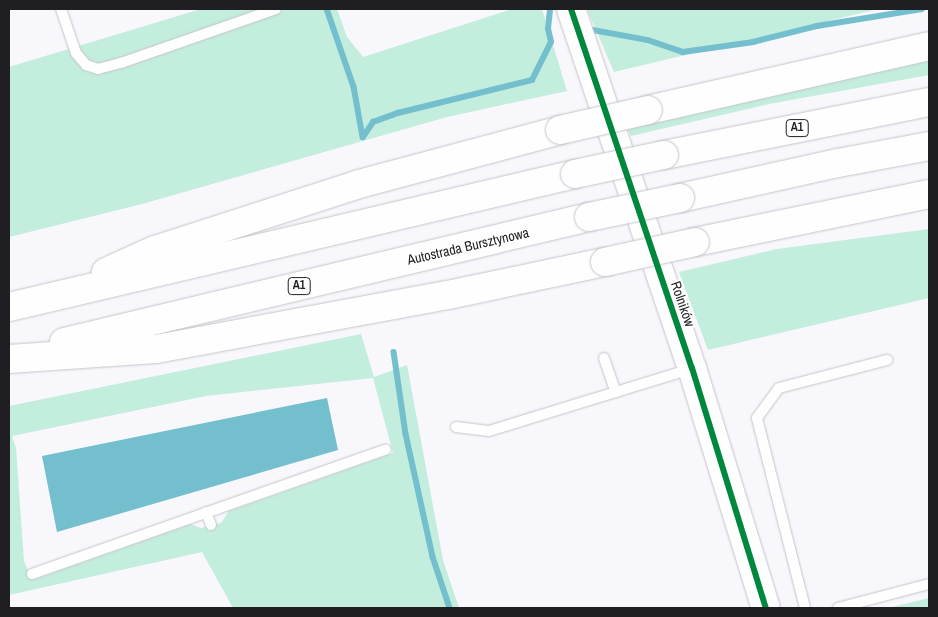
<!DOCTYPE html>
<html>
<head>
<meta charset="utf-8">
<style>
	body { margin:0 }
	#map { position:relative; width:938px; height:617px; overflow:hidden; background:#f7f7fc; font-family:"Archivo Narrow",sans-serif }
	div>[style] { position:absolute }
	[style*='--x'] { left:calc(var(--x)*1px); top:calc(var(--y)*1px); width:calc(var(--w)*1px); rotate:calc(var(--a)*1deg) }
	.green>* { inset:0; background:#c3eddc }
	.water>* { inset:0; background:#74bfce }
	.stream>* { height:5.5px; margin:-2.75px; padding:0 2.75px; transform-origin:2.75px; border-radius:2.75px; background:#74bfce }
	.roads { filter:drop-shadow(0 0 1px #c5c5c9) drop-shadow(0 0 1px #c5c5c9) }
	.lane>* { height:10px; margin:-5px; padding:0 5px; transform-origin:5px; border-radius:5px; background:#fefeff }
	.secondary>* { height:28px; margin:-14px; padding:0 14px; transform-origin:14px; border-radius:14px; background:#fefeff }
	.highway>* { height:28px; margin:-14px; padding:0 14px; transform-origin:14px; border-radius:14px; background:#fefeff }
	.bridges { filter:drop-shadow(0 0 1px #c5c5c9) drop-shadow(0 0 1px #c5c5c9) }
	.highway-bridge>* { height:28px; margin:-14px; padding:0 14px; transform-origin:14px; border-radius:14px; background:#fefeff }
	.cycleway>* { height:6px; margin:-3px; padding:0 3px; transform-origin:3px; border-radius:3px; background:#00873e }
	span { translate:-50% -50%; white-space:nowrap; text-align:center; line-height:1.15; -webkit-text-stroke:4px #fff; paint-order:stroke }
	.shield-label span { padding:1px 4px; background:#fff; border:1px solid; border-radius:4px; -webkit-text-stroke-width:0 }
	.shield-label { font-size:12px; color:#1f1f23; font-weight:700 }
	.street-label { font-size:14px; color:#1f1f23 }
	.frame { position:absolute; inset:0; border:10px solid #1f1f23; pointer-events:none }
</style>
</head>
<body>
<div id="map">
	<div class="green">
		<i style="clip-path:polygon(201px 9px,337px 9px,347px 37px,363px 57px,512px 9px,542px 9px,567px 91px,447px 117px,142px 204px,9px 237px,9px 67px)"></i>
		<i style="clip-path:polygon(587px 9px,878px 9px,614px 72px)"></i>
		<i style="clip-path:polygon(929px 60px,929px 75px,769px 104px,631px 136px,627px 127px)"></i>
		<i style="clip-path:polygon(929px 229px,929px 298px,708px 350px,679px 272px,777px 249px)"></i>
		<i style="clip-path:polygon(evenodd,361px 334px,374px 377px,407px 365px,443px 560px,459px 608px,233px 608px,202px 552px,9px 595px,9px 406px,361px 334px,373px 378px,393px 453px,229px 511px,221px 523px,201px 528px,190px 524px,32px 580px,24px 561px,16px 448px,12px 436px,206px 396px,373px 378px)"></i>
		<i style="clip-path:polygon(929px 598px,929px 608px,888px 608px)"></i>
	</div>
	<div class="water">
		<i style="clip-path:polygon(327px 398px,338px 450px,57px 532px,42px 456px)"></i>
	</div>
	<div class="stream">
		<i style="--x:327;--y:9;--w:83;--a:70.9"></i>
		<i style="--x:354;--y:87;--w:51;--a:79.8"></i>
		<i style="--x:593;--y:30;--w:56;--a:10.3"></i>
		<i style="--x:648;--y:40;--w:37;--a:19"></i>
		<i style="--x:683;--y:52;--w:71;--a:-8.1"></i>
		<i style="--x:753;--y:42;--w:66;--a:-14"></i>
		<i style="--x:817;--y:26;--w:106;--a:-9.2"></i>
		<i style="--x:363;--y:137;--w:18;--a:-56"></i>
		<i style="--x:373;--y:122;--w:27;--a:-20"></i>
		<i style="--x:398;--y:113;--w:138;--a:-13.8"></i>
		<i style="--x:532;--y:80;--w:42;--a:-63.4"></i>
		<i style="--x:551;--y:42;--w:13;--a:-103"></i>
		<i style="--x:548;--y:29;--w:20;--a:-84"></i>
		<i style="--x:394;--y:352;--w:83;--a:81.7"></i>
		<i style="--x:406;--y:434;--w:126;--a:77.6"></i>
		<i style="--x:433;--y:557;--w:54;--a:71.6"></i>
	</div>
	<div class="roads">
		<div class="lane">
			<i style="--x:61;--y:9;--w:46;--a:71.2"></i>
			<i style="--x:76;--y:53;--w:16;--a:50"></i>
			<i style="--x:86;--y:65;--w:13;--a:18"></i>
			<i style="--x:98;--y:69;--w:24;--a:-15"></i>
			<i style="--x:121;--y:63;--w:164;--a:-19.2"></i>
			<i style="--x:604;--y:358;--w:36;--a:71"></i>
			<i style="--x:456;--y:427;--w:33;--a:7"></i>
			<i style="--x:489;--y:431;--w:211;--a:-17.1"></i>
			<i style="--x:206;--y:512;--w:14;--a:69"></i>
			<i style="--x:32;--y:574;--w:375;--a:-19.4"></i>
			<i style="--x:805;--y:608;--w:196;--a:-104.2"></i>
			<i style="--x:757;--y:418;--w:37;--a:-54"></i>
			<i style="--x:779;--y:388;--w:112;--a:-14.5"></i>
			<i style="--x:838;--y:608;--w:94;--a:-14.8"></i>
		</div>
		<div class="secondary">
			<i style="--x:571;--y:9;--w:379;--a:71.4"></i>
			<i style="--x:692;--y:368;--w:251;--a:72.9"></i>
		</div>
		<div class="highway">
			<i style="--x:648;--y:110;--w:288;--a:-12.8"></i>
			<i style="--x:664;--y:155;--w:270;--a:-11.3"></i>
			<i style="--x:680;--y:198;--w:162;--a:-12.5"></i>
			<i style="--x:838;--y:163;--w:93;--a:-10.6"></i>
			<i style="--x:695;--y:242;--w:239;--a:-11.6"></i>
			<i style="--x:106;--y:272;--w:54;--a:-24.2"></i>
			<i style="--x:155;--y:250;--w:214;--a:-17.9"></i>
			<i style="--x:359;--y:184;--w:208;--a:-15"></i>
			<i style="--x:9;--y:307;--w:581;--a:-13.22"></i>
			<i style="--x:64;--y:342;--w:540;--a:-13.39"></i>
			<i style="--x:9;--y:359;--w:147;--a:-3.9"></i>
			<i style="--x:156;--y:349;--w:297;--a:-10.5"></i>
			<i style="--x:448;--y:295;--w:160;--a:-11.9"></i>
		</div>
	</div>
	<div class="bridges">
		<div class="highway-bridge">
			<i style="--x:560;--y:130;--w:90;--a:-12.8"></i>
			<i style="--x:575;--y:174;--w:91;--a:-12.1"></i>
			<i style="--x:589;--y:217;--w:93;--a:-11.8"></i>
			<i style="--x:605;--y:262;--w:92;--a:-12.5"></i>
		</div>
	</div>
	<div class="cycleway">
		<i style="--x:571;--y:9;--w:379;--a:71.4"></i>
		<i style="--x:692;--y:368;--w:251;--a:72.9"></i>
	</div>
	<div class="shield-label">
		<span style="left:797px;top:128px">A1</span>
		<span style="left:299px;top:286px">A1</span>
	</div>
	<div class="street-label">
		<span style="left:468px;top:246px;rotate:-13deg">Autostrada Bursztynowa</span>
		<span style="left:683px;top:304px;rotate:71deg">Rolników</span>
	</div>
	<div class="frame"></div>
</div>
</body>
</html>
